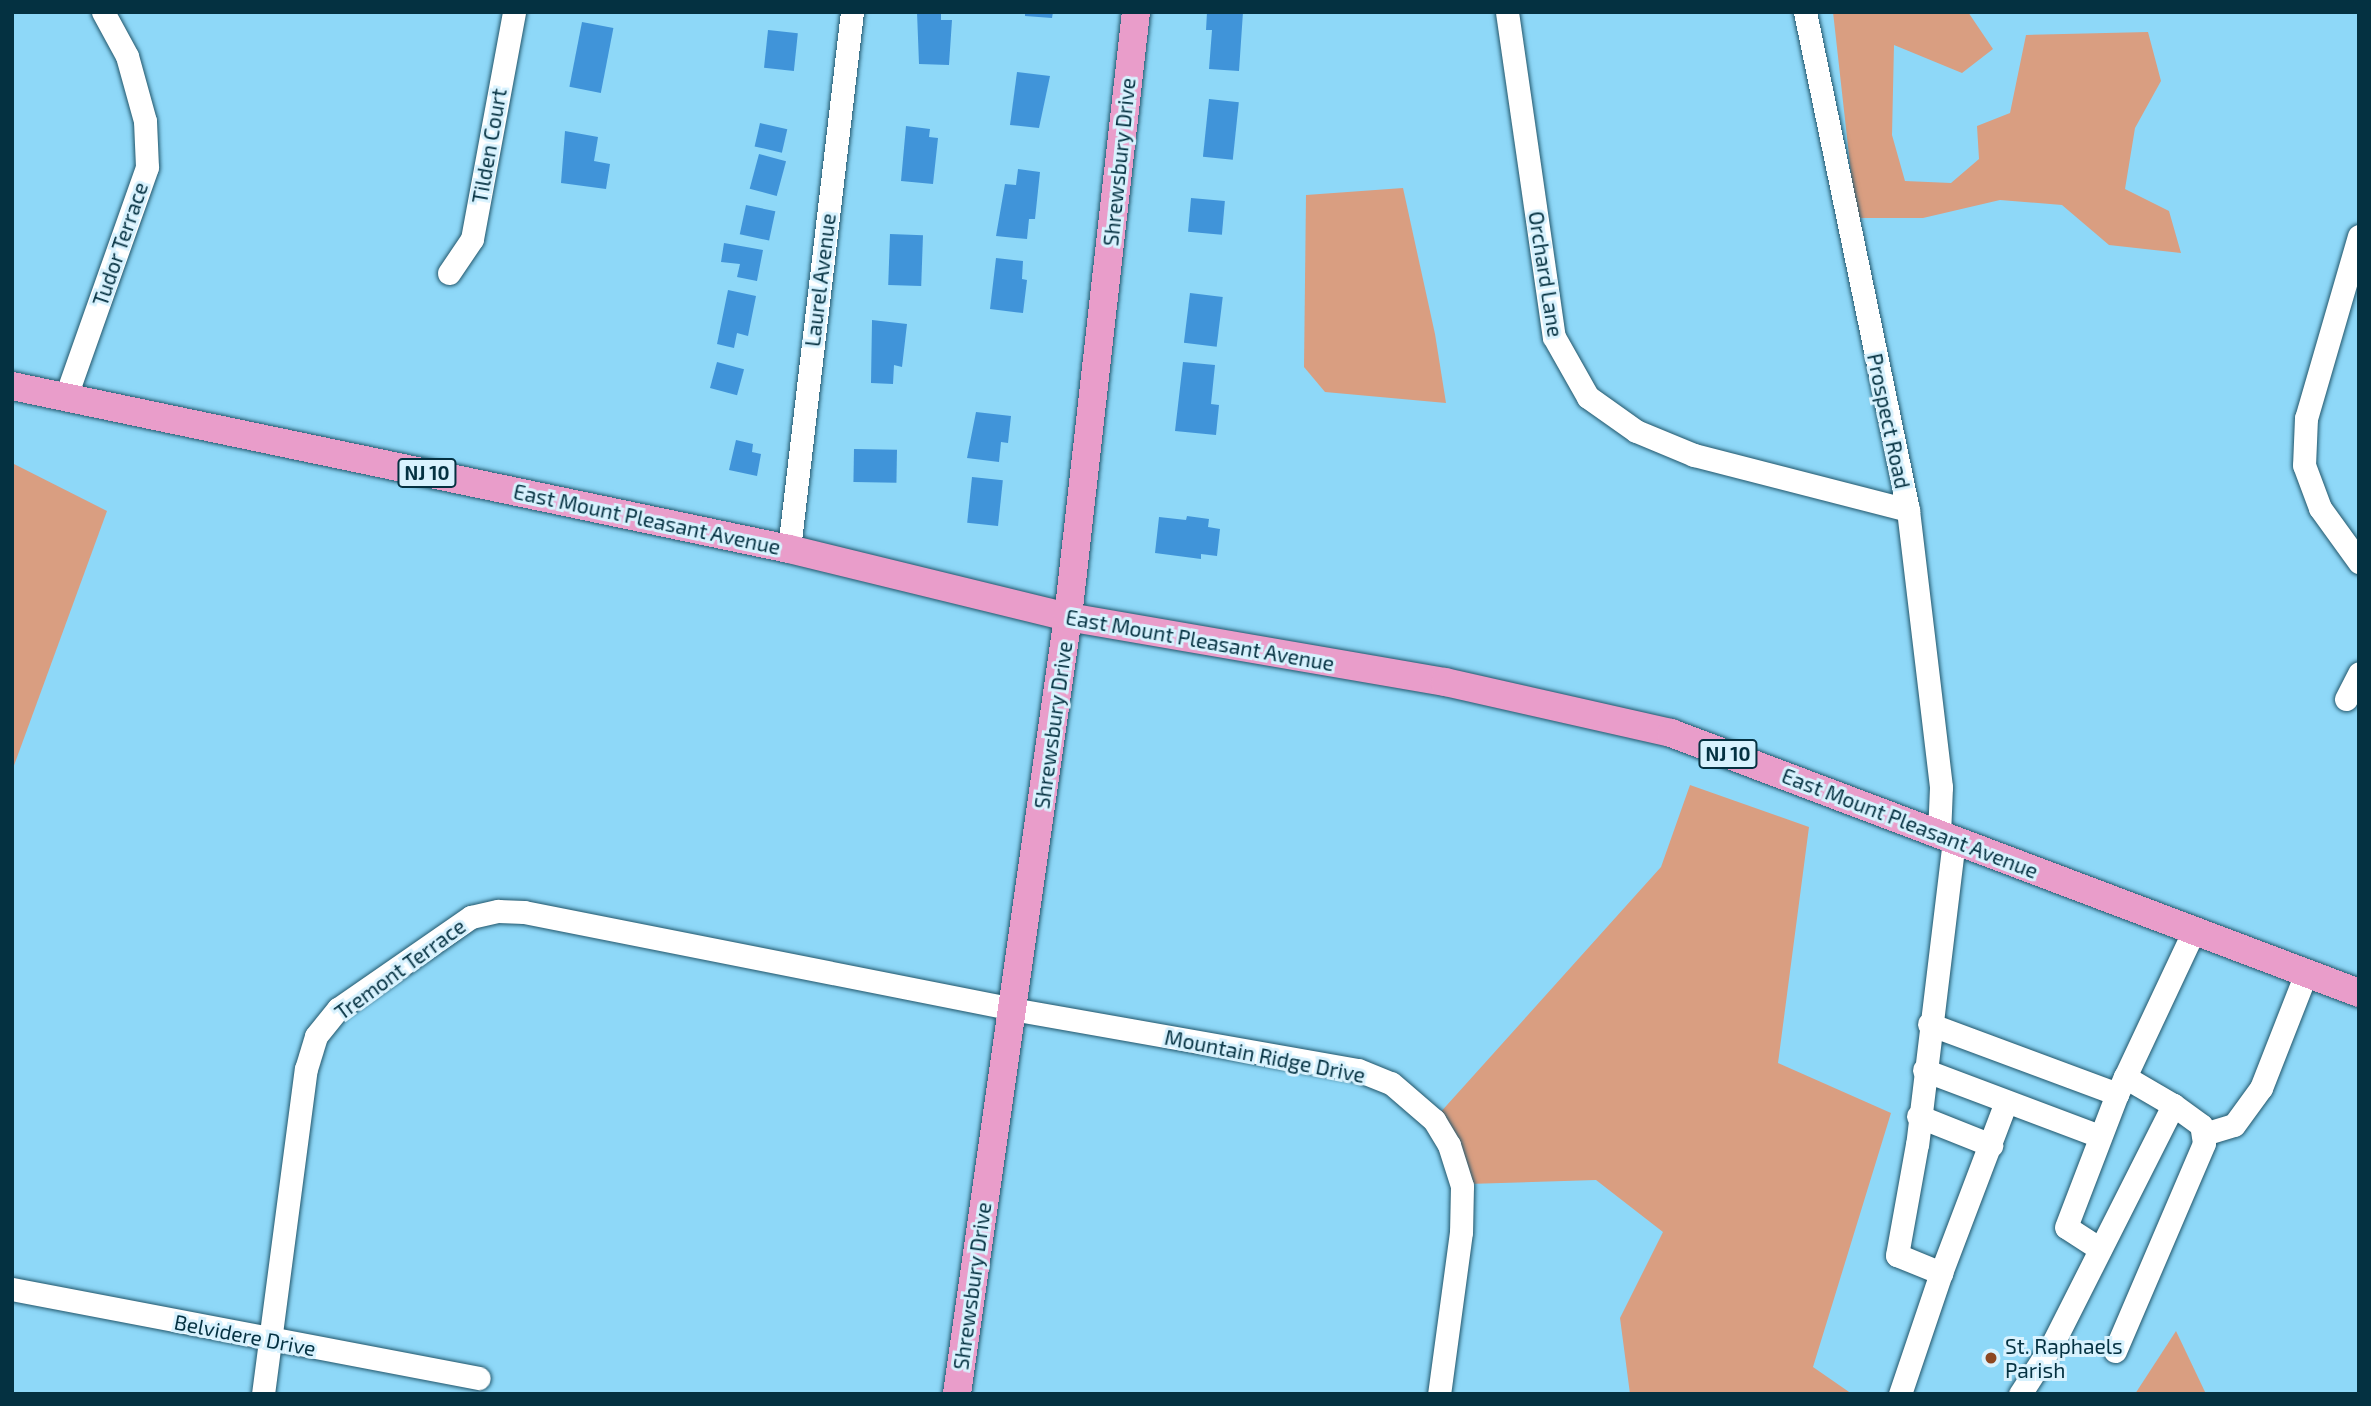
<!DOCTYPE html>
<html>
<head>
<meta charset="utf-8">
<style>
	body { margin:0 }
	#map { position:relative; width:2371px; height:1406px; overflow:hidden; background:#8ed8f8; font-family:"Exo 2",sans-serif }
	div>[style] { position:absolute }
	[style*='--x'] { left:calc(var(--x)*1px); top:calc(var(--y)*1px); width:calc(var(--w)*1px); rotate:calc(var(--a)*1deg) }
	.green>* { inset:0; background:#d99e81 }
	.building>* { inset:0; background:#4094d9; transform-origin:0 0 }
	.roads { filter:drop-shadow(0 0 2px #22566b) drop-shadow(0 0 2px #22566b) }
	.minor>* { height:23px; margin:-11.5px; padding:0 11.5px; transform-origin:11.5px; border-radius:11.5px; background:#fff }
	.major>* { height:28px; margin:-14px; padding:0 14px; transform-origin:14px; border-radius:14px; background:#e99dca }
	.dots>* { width:19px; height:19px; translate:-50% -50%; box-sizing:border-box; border:4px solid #d8f2fe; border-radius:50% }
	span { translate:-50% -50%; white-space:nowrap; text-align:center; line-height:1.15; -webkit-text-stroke:6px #d8f2fe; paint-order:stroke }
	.shield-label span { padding:2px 5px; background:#d8f2fe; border:2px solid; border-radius:5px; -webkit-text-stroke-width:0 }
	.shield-label { font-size:19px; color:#043141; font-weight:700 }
	.street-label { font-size:21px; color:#043141 }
	.poi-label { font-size:21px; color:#043141 }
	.left { translate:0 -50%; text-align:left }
	.frame { position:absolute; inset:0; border:14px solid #043141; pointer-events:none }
</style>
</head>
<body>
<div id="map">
	<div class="green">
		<i style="clip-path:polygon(1833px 12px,1968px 12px,1993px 49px,1962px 73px,1894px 45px,1892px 135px,1905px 181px,1951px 183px,1979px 159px,1977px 126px,2010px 113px,2026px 35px,2148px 32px,2161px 81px,2135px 128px,2125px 189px,2169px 211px,2181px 253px,2109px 245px,2062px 205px,2000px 200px,1923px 218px,1856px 218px)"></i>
		<i style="clip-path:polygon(1403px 188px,1435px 334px,1446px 403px,1325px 392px,1304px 367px,1306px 195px)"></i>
		<i style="clip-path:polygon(12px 463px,107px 511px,12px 771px)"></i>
		<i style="clip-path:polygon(1690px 785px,1809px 827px,1778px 1063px,1891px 1113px,1813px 1367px,1852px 1394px,1630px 1394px,1620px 1318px,1663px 1232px,1596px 1180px,1468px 1184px,1438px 1115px,1661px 867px)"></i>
		<i style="clip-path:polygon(2176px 1331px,2206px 1394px,2135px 1394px)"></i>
	</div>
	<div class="building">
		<i style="clip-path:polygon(917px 12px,941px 12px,941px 20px,952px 20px,949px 65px,919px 64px)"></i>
		<i style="clip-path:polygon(1025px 12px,1053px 12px,1052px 18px,1025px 16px)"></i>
		<i style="clip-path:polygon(1207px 12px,1243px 12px,1239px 71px,1209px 69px,1212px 30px,1206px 30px)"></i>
		<i style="left:582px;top:22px;width:32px;height:66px;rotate:11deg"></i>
		<i style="left:768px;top:30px;width:30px;height:38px;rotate:6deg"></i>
		<i style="clip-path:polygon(1017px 72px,1050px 76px,1039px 128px,1010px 125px)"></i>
		<i style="left:1209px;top:99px;width:30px;height:58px;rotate:6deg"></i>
		<i style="left:760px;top:123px;width:28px;height:24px;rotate:13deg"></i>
		<i style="clip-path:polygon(906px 126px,930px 129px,929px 137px,938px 138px,933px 184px,901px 181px)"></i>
		<i style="clip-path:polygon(565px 131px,598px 137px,594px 161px,610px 164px,606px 189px,561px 183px)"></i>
		<i style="left:759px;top:154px;width:28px;height:36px;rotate:15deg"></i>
		<i style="clip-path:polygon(1018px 169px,1040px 172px,1035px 219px,1029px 219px,1027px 239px,996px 236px,1005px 184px,1016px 185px)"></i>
		<i style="left:1191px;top:198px;width:34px;height:34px;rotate:5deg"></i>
		<i style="left:746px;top:205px;width:30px;height:30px;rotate:12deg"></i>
		<i style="left:890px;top:234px;width:33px;height:51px;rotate:2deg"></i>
		<i style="clip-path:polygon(724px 243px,763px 250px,757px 281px,737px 277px,740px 264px,721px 262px)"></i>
		<i style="clip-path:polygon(996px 258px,1023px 261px,1022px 279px,1027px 280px,1023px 313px,990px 309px)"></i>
		<i style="clip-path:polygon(728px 290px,756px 296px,748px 336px,737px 333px,734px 348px,717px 344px)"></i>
		<i style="left:1190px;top:293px;width:33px;height:50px;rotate:7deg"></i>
		<i style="clip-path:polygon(872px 320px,907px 324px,902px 367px,894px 365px,893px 384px,871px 383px)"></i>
		<i style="left:717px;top:362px;width:28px;height:27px;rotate:15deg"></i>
		<i style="clip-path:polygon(1183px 362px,1215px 365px,1211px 404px,1219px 405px,1216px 435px,1175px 431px)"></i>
		<i style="clip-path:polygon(976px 412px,1011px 416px,1008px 443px,1001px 442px,999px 462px,967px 458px)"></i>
		<i style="clip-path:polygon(736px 440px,753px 444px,752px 452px,761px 454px,757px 476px,729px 470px)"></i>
		<i style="left:854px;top:449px;width:43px;height:33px;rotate:1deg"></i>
		<i style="left:972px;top:477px;width:31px;height:46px;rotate:6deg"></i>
		<i style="clip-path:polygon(1187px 516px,1209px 519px,1208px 527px,1220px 529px,1217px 556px,1201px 554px,1201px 559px,1155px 553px,1159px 517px,1186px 520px)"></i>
	</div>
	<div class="roads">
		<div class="minor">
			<i style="--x:1507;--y:12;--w:328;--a:81.8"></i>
			<i style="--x:1554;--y:337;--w:69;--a:60.5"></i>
			<i style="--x:1588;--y:397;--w:59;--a:35.3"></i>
			<i style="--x:1636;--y:431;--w:63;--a:22.5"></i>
			<i style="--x:1694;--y:455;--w:221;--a:14.4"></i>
			<i style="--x:1805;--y:12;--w:509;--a:78.31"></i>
			<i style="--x:1908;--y:510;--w:279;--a:83.2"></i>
			<i style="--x:1941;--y:787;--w:47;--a:92.4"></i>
			<i style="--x:2359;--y:236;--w:190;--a:106.2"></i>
			<i style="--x:2306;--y:418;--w:47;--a:92.4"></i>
			<i style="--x:2304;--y:465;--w:46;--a:69.6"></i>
			<i style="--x:2320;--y:508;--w:67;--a:54.2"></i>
			<i style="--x:449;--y:273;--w:41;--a:-55.9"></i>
			<i style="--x:472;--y:239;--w:231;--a:-79.5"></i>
			<i style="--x:66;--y:396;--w:243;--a:-70.5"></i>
			<i style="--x:147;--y:167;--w:46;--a:-92.5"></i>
			<i style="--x:145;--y:121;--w:67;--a:-105.5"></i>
			<i style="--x:127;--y:56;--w:50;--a:-118.6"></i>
			<i style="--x:789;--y:549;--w:541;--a:-83.31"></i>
			<i style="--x:2346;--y:699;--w:29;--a:-63"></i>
			<i style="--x:1954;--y:840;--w:306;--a:96.9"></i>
			<i style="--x:1917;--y:1144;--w:113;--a:100.2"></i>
			<i style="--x:1897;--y:1255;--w:48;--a:22.2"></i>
			<i style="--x:1941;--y:1273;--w:183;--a:-69.2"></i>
			<i style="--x:1929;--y:1024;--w:201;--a:20.4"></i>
			<i style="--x:1924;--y:1070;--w:188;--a:20.6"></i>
			<i style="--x:1918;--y:1116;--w:79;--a:21.7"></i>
			<i style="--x:2204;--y:1134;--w:31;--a:-17"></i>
			<i style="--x:2234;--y:1125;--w:46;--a:-53.9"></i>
			<i style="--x:2261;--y:1088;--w:123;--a:-68.6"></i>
			<i style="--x:2100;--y:1249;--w:40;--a:-147.1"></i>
			<i style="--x:2066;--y:1227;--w:142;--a:-69"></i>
			<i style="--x:2117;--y:1094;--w:181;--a:-64.8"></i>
			<i style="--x:12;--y:1289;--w:475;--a:10.8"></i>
			<i style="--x:2115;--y:1351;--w:226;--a:-66.8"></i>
			<i style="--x:2204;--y:1143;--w:18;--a:-99"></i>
			<i style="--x:2201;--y:1125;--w:34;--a:-144"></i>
			<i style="--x:263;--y:1394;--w:328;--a:-82.5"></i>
			<i style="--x:306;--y:1069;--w:34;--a:-73"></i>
			<i style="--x:316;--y:1036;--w:35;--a:-51"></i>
			<i style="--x:338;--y:1009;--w:162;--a:-34.7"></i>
			<i style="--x:471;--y:917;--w:28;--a:-13"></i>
			<i style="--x:498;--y:911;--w:26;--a:2"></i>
			<i style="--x:524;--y:912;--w:498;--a:11.2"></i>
			<i style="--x:1012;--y:1009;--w:351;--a:10"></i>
			<i style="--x:1358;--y:1070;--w:35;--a:22"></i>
			<i style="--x:1391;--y:1083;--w:57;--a:40.7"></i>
			<i style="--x:1434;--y:1120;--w:29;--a:59"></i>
			<i style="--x:1449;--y:1145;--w:43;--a:72.4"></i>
			<i style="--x:1462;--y:1186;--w:46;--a:91.2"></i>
			<i style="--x:1461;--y:1232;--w:163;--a:97.7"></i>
			<i style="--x:1900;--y:1394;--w:128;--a:-71.3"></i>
			<i style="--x:2020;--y:1394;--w:61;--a:-57.1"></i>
			<i style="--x:2053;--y:1343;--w:267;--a:-63.2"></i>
			<i style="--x:2173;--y:1105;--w:56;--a:-149.7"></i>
		</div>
		<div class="major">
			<i style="--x:12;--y:386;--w:794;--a:11.85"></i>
			<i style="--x:789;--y:549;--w:287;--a:13.7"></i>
			<i style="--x:1068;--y:617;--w:383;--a:9.8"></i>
			<i style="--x:1445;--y:682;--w:232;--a:12.7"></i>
			<i style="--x:1671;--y:733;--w:735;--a:20.7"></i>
			<i style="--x:957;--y:1394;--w:785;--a:-81.87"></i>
			<i style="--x:1068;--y:617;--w:609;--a:-83.59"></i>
		</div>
	</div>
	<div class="dots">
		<i style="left:1991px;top:1358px;background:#8d4721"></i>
	</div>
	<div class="shield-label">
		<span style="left:427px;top:473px">NJ 10</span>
		<span style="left:1728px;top:754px">NJ 10</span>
	</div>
	<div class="street-label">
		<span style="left:489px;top:146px;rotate:-80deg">Tilden Court</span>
		<span style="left:1119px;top:162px;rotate:-84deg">Shrewsbury Drive</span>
		<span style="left:120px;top:244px;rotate:-71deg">Tudor Terrace</span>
		<span style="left:1546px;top:274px;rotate:81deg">Orchard Lane</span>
		<span style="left:820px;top:280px;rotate:-83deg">Laurel Avenue</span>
		<span style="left:1889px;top:421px;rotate:78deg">Prospect Road</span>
		<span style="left:647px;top:519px;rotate:12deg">East Mount Pleasant Avenue</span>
		<span style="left:1200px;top:640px;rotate:10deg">East Mount Pleasant Avenue</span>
		<span style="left:1053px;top:725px;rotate:-82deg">Shrewsbury Drive</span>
		<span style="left:1910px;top:823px;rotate:21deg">East Mount Pleasant Avenue</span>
		<span style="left:400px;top:969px;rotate:-36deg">Tremont Terrace</span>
		<span style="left:1265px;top:1056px;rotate:11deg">Mountain Ridge Drive</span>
		<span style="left:972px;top:1286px;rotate:-82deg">Shrewsbury Drive</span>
		<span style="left:245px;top:1335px;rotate:11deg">Belvidere Drive</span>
	</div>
	<div class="poi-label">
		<span class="left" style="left:2005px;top:1358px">St. Raphaels<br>Parish</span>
	</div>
	<div class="frame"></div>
</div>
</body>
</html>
